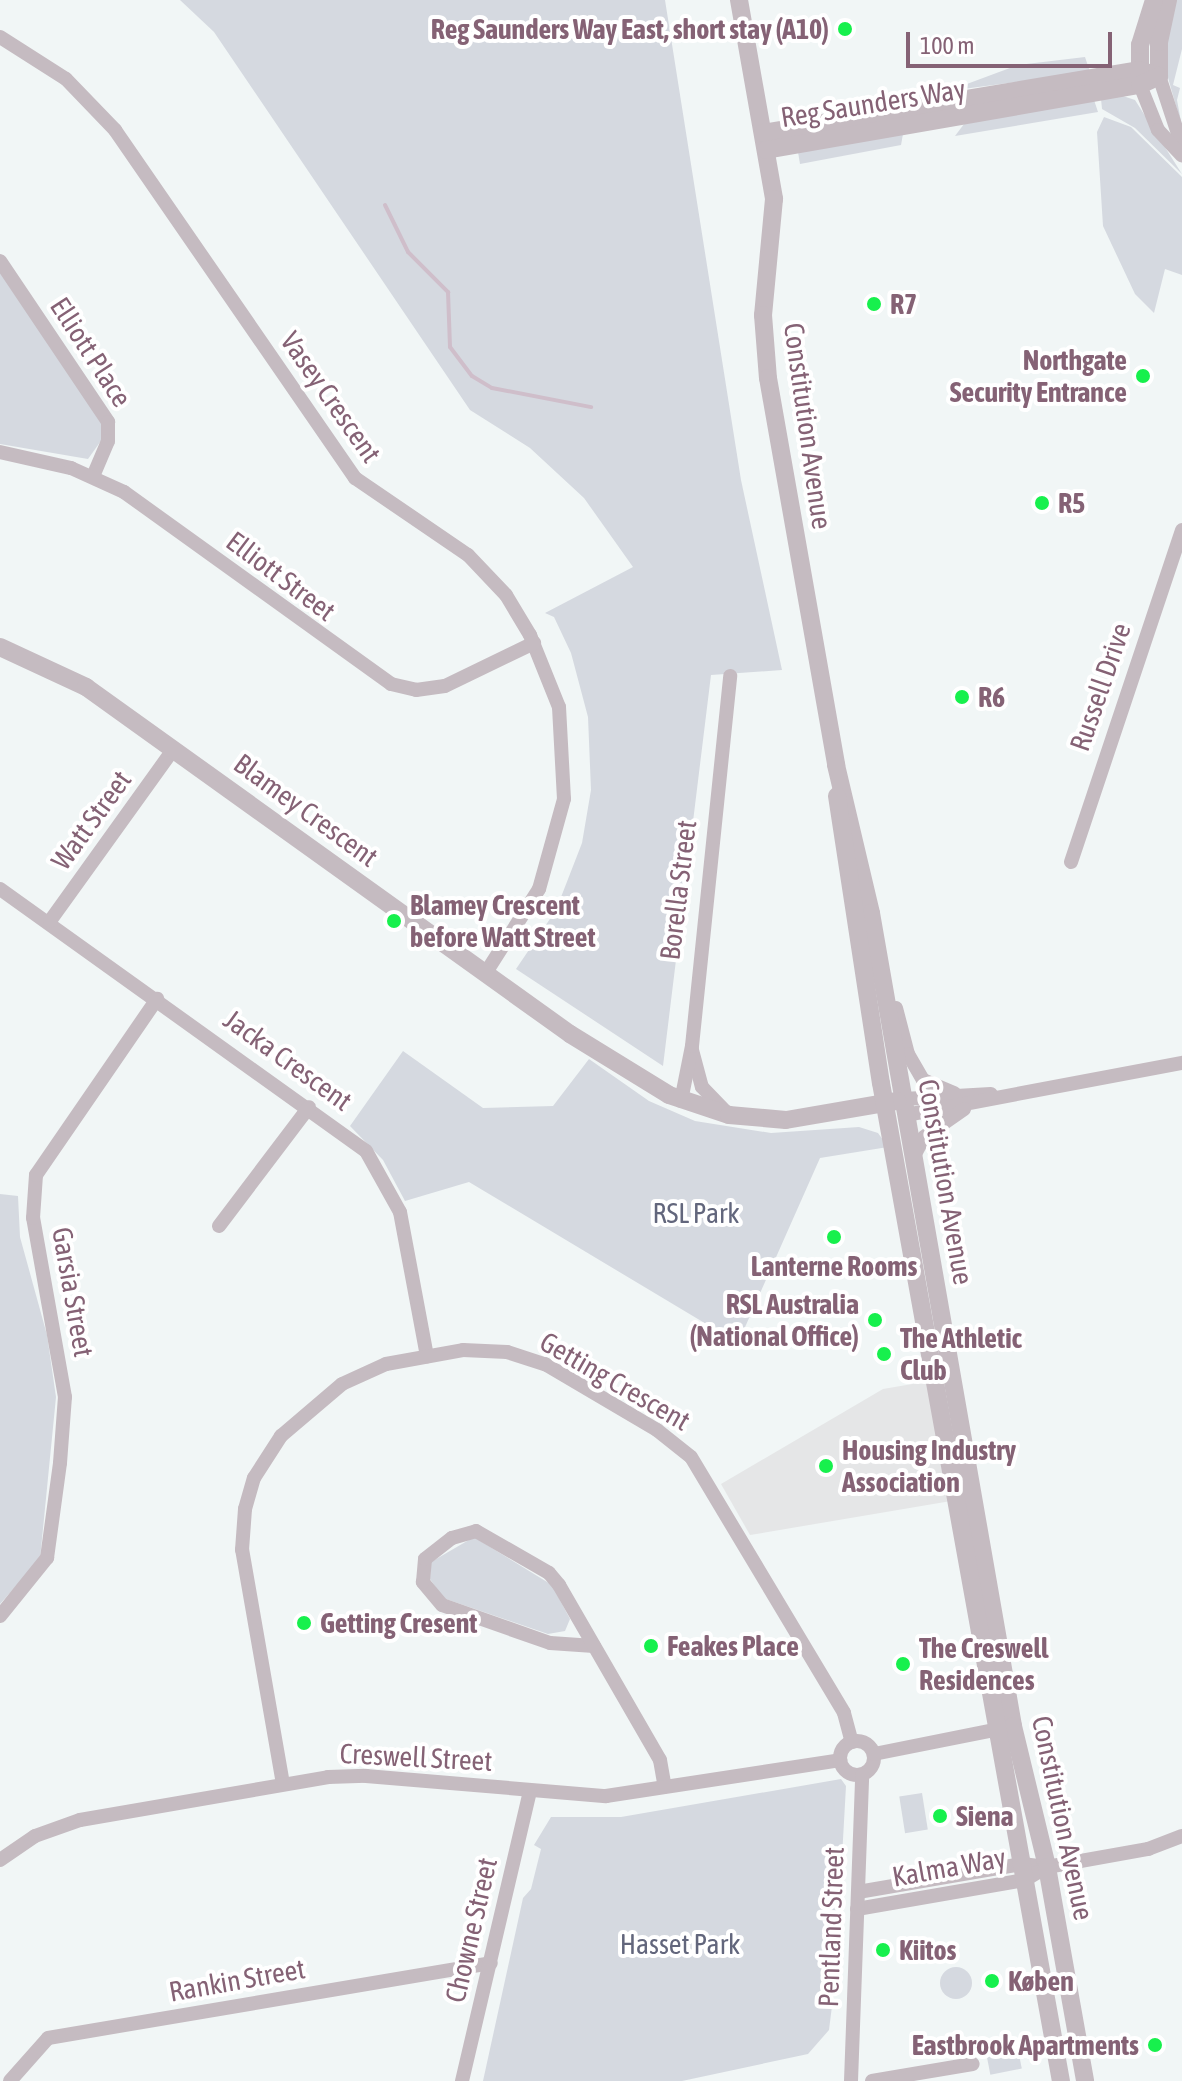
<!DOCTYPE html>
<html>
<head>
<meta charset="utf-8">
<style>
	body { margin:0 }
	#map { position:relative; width:1182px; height:2081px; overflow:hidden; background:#f1f6f6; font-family:"Asap Condensed",sans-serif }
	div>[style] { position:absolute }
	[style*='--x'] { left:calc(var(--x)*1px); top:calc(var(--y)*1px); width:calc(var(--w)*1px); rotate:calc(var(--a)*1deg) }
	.built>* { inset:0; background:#e5e6e7 }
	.green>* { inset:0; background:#d5d9e0; transform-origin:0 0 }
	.round { border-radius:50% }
	.stream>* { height:4px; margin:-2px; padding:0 2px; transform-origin:2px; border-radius:2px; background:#cfbeca }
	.minor>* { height:14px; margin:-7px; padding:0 7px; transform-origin:7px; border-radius:7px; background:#c5bbc1 }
	.minor>.ring { margin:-7px; padding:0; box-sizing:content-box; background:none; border:14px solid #c5bbc1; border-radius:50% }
	.tertiary>* { height:18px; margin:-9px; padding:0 9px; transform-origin:9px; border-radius:9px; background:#c5bbc1 }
	.dots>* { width:22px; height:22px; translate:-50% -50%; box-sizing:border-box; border:4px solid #fff; border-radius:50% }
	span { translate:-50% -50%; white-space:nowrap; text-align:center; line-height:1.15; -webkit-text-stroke:8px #fff; paint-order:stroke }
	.poi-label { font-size:28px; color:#856275; font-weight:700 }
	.right { translate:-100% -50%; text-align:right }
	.left { translate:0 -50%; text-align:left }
	.street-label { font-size:28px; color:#856275 }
	.park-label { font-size:28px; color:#62667c }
	.scale { position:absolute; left:906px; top:32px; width:206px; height:36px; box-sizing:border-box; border:4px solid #856275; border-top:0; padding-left:10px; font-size:24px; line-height:28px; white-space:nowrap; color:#856275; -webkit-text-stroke:6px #fff; paint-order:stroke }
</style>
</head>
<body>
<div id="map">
	<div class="built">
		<i style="clip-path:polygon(930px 1381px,951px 1501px,750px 1535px,721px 1484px,883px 1389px)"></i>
	</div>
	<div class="green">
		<i style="clip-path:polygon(180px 0,665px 0,741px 480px,782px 670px,711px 675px,663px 1066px,516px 969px,556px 910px,582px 843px,591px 790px,588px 717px,571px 653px,554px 617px,545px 613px,633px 567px,584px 498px,530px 448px,470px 410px,214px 32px)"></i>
		<i style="clip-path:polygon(1175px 0,1182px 0,1182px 49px,1173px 85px,1180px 88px,1177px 100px,1182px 127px,1163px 60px)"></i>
		<i style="clip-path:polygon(1085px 57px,1090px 72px,948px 91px,1018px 65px)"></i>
		<i style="clip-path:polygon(1123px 96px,1135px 100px,1182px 174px,1135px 128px,1102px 109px,1101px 99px)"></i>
		<i style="clip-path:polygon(1094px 100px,1098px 112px,955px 136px,964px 124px)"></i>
		<i style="clip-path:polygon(1104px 117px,1131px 127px,1182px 177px,1182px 275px,1165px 269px,1154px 313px,1135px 294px,1103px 226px,1097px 132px)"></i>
		<i style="clip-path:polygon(903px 134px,901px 145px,800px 164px,798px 152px)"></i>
		<i style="clip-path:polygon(0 271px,102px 424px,103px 438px,88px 459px,0 444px)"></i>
		<i style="clip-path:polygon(403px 1051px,483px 1108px,553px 1106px,589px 1059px,649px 1101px,695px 1121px,771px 1133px,859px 1127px,878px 1133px,888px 1147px,820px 1158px,738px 1343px,469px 1182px,405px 1201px,383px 1160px,350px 1126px)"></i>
		<i style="clip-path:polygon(0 1194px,18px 1196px,20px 1237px,47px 1335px,56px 1397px,40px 1559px,0 1604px)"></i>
		<i style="clip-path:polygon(474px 1537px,552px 1585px,570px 1619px,565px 1631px,548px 1634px,443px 1598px,430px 1579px,431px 1562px)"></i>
		<i style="clip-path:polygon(841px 1779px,846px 1786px,835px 1982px,829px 2030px,808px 2054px,682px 2081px,483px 2081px,523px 1898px,531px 1889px,541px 1849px,534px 1845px,551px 1817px,621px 1817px)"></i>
		<i style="left:922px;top:1793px;width:37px;height:23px;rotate:81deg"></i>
		<i class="round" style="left:940px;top:1967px;width:32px;height:32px"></i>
		<i style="left:1017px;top:2044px;width:25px;height:32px;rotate:79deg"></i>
	</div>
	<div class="stream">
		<i style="--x:385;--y:205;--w:52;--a:63.9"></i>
		<i style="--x:408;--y:252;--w:57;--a:45"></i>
		<i style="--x:448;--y:292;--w:55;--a:87.9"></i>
		<i style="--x:450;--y:347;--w:36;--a:53"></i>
		<i style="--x:472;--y:376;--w:23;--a:31"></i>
		<i style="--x:492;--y:388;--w:101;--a:10.9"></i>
	</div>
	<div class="minor">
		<i style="--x:0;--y:37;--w:78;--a:32.5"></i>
		<i style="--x:66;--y:79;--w:71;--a:46.1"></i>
		<i style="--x:115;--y:130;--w:423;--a:55.4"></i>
		<i style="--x:355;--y:478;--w:137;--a:34.3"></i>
		<i style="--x:468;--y:555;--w:55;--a:46.5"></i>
		<i style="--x:506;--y:595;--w:47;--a:59"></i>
		<i style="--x:530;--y:635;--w:78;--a:68.1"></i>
		<i style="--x:559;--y:707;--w:92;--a:86.9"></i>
		<i style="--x:564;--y:799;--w:93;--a:105.5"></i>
		<i style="--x:539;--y:889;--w:101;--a:122.4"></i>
		<i style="--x:1159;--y:76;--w:74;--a:71.8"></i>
		<i style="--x:1140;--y:85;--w:48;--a:68.2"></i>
		<i style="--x:1158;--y:130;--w:35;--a:47"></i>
		<i style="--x:0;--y:261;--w:194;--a:56.1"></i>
		<i style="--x:108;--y:422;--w:19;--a:90"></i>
		<i style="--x:108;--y:441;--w:38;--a:113"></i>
		<i style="--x:0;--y:452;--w:73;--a:12.7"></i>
		<i style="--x:71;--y:468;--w:58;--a:24.4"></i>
		<i style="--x:124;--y:492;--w:329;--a:35.7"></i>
		<i style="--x:391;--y:684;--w:26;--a:13"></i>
		<i style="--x:416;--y:690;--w:29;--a:-8"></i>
		<i style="--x:445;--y:686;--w:99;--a:-25.8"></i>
		<i style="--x:1071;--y:862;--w:350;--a:-71.5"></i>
		<i style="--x:0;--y:889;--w:450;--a:35.6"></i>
		<i style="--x:366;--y:1151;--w:70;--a:60.9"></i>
		<i style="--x:400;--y:1212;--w:147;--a:79.4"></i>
		<i style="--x:50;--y:921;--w:211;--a:-54.3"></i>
		<i style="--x:896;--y:1008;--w:48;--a:75.4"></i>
		<i style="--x:908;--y:1054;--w:30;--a:60"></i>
		<i style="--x:923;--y:1080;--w:34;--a:23"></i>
		<i style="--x:692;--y:1050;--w:38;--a:75"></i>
		<i style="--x:702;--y:1087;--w:33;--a:46"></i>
		<i style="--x:904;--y:1099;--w:87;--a:-3.3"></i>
		<i style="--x:681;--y:1101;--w:56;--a:-78.7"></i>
		<i style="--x:692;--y:1046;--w:372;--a:-84.1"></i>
		<i style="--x:906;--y:1115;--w:281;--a:-10.7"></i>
		<i style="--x:914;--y:1156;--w:21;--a:-62"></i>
		<i style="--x:924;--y:1137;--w:49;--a:-35"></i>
		<i style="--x:219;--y:1226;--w:149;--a:-52.9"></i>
		<i style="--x:0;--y:1616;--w:75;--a:-51"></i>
		<i style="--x:47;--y:1558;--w:96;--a:-82.2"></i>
		<i style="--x:60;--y:1463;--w:66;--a:-85.7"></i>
		<i style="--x:65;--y:1397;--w:182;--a:-100.1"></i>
		<i style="--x:33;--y:1218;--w:43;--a:-86"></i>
		<i style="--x:36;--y:1175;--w:214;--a:-55.5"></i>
		<i style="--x:594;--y:1646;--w:44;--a:-176.1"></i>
		<i style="--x:550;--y:1643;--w:114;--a:-160.6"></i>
		<i style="--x:442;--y:1605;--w:30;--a:-130"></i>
		<i style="--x:423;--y:1582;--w:23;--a:-85"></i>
		<i style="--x:425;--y:1559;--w:34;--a:-38"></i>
		<i style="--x:452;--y:1538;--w:25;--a:-16"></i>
		<i style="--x:476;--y:1531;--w:84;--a:29.9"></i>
		<i style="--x:549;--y:1573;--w:16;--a:50"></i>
		<i style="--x:559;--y:1585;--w:202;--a:60"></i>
		<i style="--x:660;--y:1760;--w:27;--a:80"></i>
		<i class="ring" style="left:840px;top:1741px;width:20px;height:20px"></i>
		<i style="--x:874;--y:1754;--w:127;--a:-11.3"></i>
		<i style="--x:283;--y:1784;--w:238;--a:-99.9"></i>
		<i style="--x:242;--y:1550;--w:41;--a:-85.8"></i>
		<i style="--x:245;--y:1509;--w:32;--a:-74"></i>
		<i style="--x:254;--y:1478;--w:50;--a:-57.3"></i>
		<i style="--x:281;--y:1436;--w:80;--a:-40.4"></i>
		<i style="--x:342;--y:1384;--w:48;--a:-24.4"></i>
		<i style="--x:386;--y:1364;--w:78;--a:-10.3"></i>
		<i style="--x:463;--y:1350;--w:44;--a:2.6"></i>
		<i style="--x:507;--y:1352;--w:40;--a:18"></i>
		<i style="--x:545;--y:1364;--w:130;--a:30.5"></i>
		<i style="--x:657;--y:1430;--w:43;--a:38.5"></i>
		<i style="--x:691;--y:1457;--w:298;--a:59.1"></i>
		<i style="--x:844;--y:1713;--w:30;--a:75"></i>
		<i style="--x:0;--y:1860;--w:42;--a:-34.4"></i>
		<i style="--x:35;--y:1836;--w:48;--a:-19.6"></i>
		<i style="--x:80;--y:1820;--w:252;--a:-9.8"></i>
		<i style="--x:328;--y:1777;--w:38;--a:-2"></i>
		<i style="--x:366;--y:1776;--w:241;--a:4.8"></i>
		<i style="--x:606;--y:1796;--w:237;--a:-8.7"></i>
		<i style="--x:858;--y:1892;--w:166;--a:-9.7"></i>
		<i style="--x:1022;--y:1864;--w:25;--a:7"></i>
		<i style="--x:1047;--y:1867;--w:103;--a:-10.1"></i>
		<i style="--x:1148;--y:1849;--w:36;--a:-21"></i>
		<i style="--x:857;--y:1909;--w:170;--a:-9.8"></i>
		<i style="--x:1025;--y:1880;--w:26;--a:-31"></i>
		<i style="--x:10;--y:2081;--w:57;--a:-48.5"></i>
		<i style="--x:48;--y:2038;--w:449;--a:-9.6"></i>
		<i style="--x:462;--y:2081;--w:298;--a:-76.8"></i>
		<i style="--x:851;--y:2081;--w:306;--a:-87.9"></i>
		<i style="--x:872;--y:2081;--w:102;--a:-9.6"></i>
	</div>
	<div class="tertiary">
		<i style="--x:739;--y:0;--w:202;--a:80"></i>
		<i style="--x:774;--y:199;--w:117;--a:95.4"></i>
		<i style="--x:763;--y:315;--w:63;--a:85.5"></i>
		<i style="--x:768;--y:378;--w:393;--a:80"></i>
		<i style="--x:836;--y:765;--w:152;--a:76.7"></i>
		<i style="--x:871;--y:913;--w:825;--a:80.09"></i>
		<i style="--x:1013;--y:1726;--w:145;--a:76.4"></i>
		<i style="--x:1047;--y:1867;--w:217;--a:79.9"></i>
		<i style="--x:1159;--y:76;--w:34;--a:-90"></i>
		<i style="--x:1159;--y:42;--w:43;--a:-77.9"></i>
		<i style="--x:1140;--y:82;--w:37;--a:-90"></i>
		<i style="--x:1140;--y:45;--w:47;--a:-72.7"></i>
		<i style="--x:763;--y:133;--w:381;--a:-9.5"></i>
		<i style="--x:1139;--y:70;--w:21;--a:17"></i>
		<i style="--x:766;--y:150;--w:380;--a:-9.9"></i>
		<i style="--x:1140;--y:85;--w:21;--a:-25"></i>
		<i style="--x:0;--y:647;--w:95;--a:24.9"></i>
		<i style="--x:86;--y:687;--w:596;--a:35.64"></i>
		<i style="--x:570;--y:1034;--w:116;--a:31.6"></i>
		<i style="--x:669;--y:1095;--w:63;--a:18.4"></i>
		<i style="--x:729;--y:1115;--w:57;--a:5"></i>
		<i style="--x:786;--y:1120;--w:113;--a:-9.7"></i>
		<i style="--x:837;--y:796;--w:290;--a:81.3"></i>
		<i style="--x:881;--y:1083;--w:1014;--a:79.78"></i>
	</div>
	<div class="dots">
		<i style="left:845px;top:29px;background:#17f04d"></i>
		<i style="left:874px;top:304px;background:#17f04d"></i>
		<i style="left:1143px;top:376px;background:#17f04d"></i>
		<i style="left:1042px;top:503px;background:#17f04d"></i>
		<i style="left:962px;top:697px;background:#17f04d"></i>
		<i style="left:394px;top:921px;background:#17f04d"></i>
		<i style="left:834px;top:1237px;background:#17f04d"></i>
		<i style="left:875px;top:1320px;background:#17f04d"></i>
		<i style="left:884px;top:1354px;background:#17f04d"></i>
		<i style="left:826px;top:1466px;background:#17f04d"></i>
		<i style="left:304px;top:1623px;background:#17f04d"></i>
		<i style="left:651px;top:1646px;background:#17f04d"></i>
		<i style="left:903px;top:1664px;background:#17f04d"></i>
		<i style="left:940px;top:1816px;background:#17f04d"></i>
		<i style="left:883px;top:1950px;background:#17f04d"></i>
		<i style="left:992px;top:1981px;background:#17f04d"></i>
		<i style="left:1155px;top:2045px;background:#17f04d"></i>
	</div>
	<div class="poi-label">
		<span class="right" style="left:829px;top:29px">Reg Saunders Way East, short stay (A10)</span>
		<span class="left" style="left:890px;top:304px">R7</span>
		<span class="right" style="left:1127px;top:376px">Northgate<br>Security Entrance</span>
		<span class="left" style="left:1058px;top:503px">R5</span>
		<span class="left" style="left:978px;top:697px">R6</span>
		<span class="left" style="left:410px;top:921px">Blamey Crescent<br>before Watt Street</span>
		<span style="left:834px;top:1266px">Lanterne Rooms</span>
		<span class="right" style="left:859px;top:1320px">RSL Australia<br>(National Office)</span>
		<span class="left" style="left:900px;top:1354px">The Athletic<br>Club</span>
		<span class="left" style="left:842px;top:1466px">Housing Industry<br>Association</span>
		<span class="left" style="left:320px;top:1623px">Getting Cresent</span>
		<span class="left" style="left:667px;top:1646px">Feakes Place</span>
		<span class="left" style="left:919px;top:1664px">The Creswell<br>Residences</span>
		<span class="left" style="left:956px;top:1816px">Siena</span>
		<span class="left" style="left:899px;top:1950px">Kiitos</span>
		<span class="left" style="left:1008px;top:1981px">Køben</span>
		<span class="right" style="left:1139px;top:2045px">Eastbrook Apartments</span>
	</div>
	<div class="street-label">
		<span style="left:873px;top:103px;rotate:-9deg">Reg Saunders Way</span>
		<span style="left:91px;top:352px;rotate:57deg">Elliott Place</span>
		<span style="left:331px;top:397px;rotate:55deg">Vasey Crescent</span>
		<span style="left:808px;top:426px;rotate:82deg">Constitution Avenue</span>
		<span style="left:281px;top:576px;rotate:37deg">Elliott Street</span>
		<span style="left:1100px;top:687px;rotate:-71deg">Russell Drive</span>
		<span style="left:306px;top:810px;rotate:36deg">Blamey Crescent</span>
		<span style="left:91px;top:820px;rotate:-54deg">Watt Street</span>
		<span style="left:678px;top:890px;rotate:-83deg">Borella Street</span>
		<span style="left:288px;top:1060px;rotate:36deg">Jacka Crescent</span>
		<span style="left:946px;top:1182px;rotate:80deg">Constitution Avenue</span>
		<span style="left:73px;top:1292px;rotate:80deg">Garsia Street</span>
		<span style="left:615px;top:1381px;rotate:30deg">Getting Crescent</span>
		<span style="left:416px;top:1757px;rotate:3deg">Creswell Street</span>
		<span style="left:1063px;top:1818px;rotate:78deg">Constitution Avenue</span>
		<span style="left:949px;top:1867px;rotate:-10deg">Kalma Way</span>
		<span style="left:831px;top:1927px;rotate:-88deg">Pentland Street</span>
		<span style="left:471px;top:1930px;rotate:-77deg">Chowne Street</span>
		<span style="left:237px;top:1980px;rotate:-10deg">Rankin Street</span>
	</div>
	<div class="park-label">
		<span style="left:696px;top:1213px">RSL Park</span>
		<span style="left:680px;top:1944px">Hasset Park</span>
	</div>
	<div class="scale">100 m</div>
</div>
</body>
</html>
